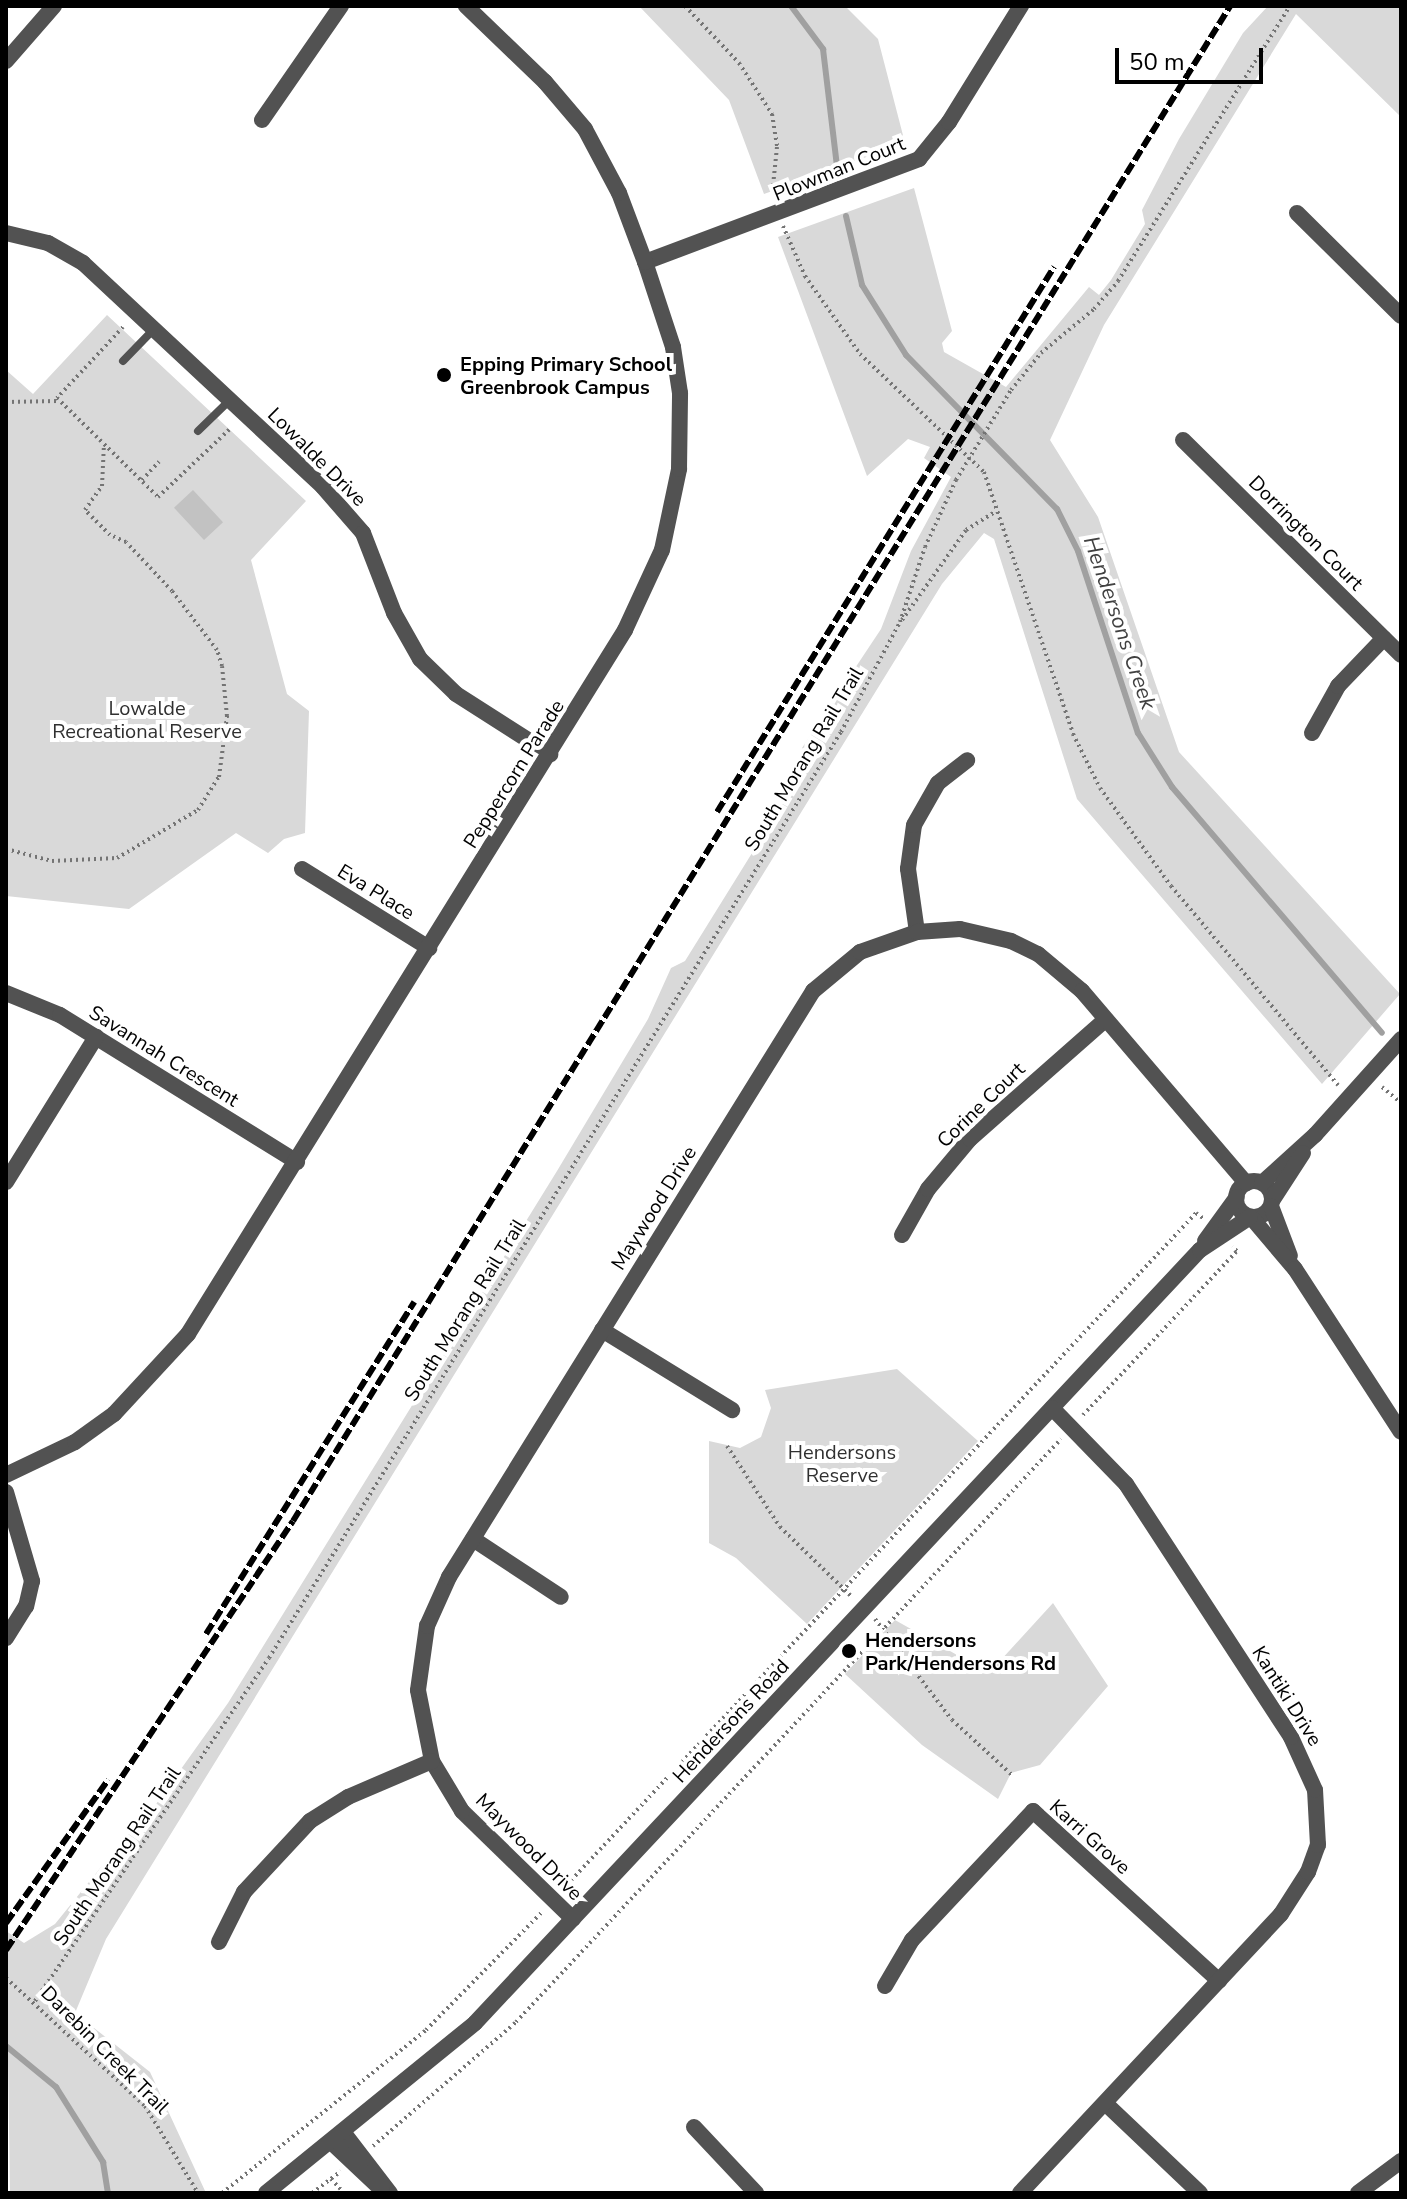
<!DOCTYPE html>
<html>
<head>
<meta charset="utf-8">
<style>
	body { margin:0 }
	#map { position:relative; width:1407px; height:2199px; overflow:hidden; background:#fff; font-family:"Nunito Sans",sans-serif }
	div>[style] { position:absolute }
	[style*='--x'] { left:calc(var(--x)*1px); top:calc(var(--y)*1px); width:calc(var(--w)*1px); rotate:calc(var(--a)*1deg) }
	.green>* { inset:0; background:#d9d9d9 }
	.stream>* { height:6px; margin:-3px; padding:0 3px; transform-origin:3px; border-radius:3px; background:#a0a0a0 }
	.building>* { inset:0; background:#c2c2c2; transform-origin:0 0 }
	.path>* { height:4px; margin-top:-2px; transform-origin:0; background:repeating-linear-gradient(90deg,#747474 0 2px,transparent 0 6px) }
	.service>* { height:8px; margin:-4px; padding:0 4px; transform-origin:4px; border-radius:4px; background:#525252 }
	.minor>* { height:16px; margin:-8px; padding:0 8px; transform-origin:8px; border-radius:8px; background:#525252 }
	.minor>.ring { margin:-8px; padding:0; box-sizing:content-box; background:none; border:16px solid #525252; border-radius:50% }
	.rail>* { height:6px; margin-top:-3px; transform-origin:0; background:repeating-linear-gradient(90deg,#000 0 12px,transparent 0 16px) }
	.path-bridge>* { height:4px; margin-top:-2px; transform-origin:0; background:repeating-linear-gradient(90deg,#747474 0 2px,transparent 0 6px) }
	.dots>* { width:22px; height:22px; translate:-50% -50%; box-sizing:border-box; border:4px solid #fff; border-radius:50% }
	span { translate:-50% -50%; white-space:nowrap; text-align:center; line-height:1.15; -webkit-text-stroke:8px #fff; paint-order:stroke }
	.street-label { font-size:20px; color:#000 }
	.poi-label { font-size:20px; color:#000; font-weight:700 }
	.left { translate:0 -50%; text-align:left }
	.park-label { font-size:20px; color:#303030 }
	.water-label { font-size:22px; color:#414141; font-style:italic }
	.frame { position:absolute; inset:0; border:8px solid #000; pointer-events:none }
	.scale { position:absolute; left:1115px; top:48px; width:148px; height:36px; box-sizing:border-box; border:4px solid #000; border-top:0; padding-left:10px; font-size:24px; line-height:28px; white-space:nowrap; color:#000; -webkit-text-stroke:6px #fff; paint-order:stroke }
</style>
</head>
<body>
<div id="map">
	<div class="green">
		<i style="clip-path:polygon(639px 6px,845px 6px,878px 39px,905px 143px,764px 194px,729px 100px)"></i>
		<i style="clip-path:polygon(1268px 6px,1401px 6px,1401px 117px,1296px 14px,1104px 325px,1050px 440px,1098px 517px,1179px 752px,1400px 994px,1322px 1084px,1077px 799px,994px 539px,984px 533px,942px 584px,106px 1939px,75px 2013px,150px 2072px,206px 2193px,10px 2193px,6px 1931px,24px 1943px,55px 1924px,127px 1835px,139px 1828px,228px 1703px,557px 1171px,648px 1019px,671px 968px,685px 961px,811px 758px,802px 748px,881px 629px,911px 551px,951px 477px,924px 458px,930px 447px,908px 439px,867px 476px,778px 237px,914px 188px,952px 331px,942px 343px,944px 352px,1006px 387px,1089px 287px,1099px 295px,1111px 280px,1145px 224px,1142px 210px,1179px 139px,1243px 33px)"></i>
		<i style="clip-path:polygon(107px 315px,306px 501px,251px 560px,287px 694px,309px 711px,305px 833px,284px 839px,268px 853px,236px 833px,129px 909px,6px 896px,6px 370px,33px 394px)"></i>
		<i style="clip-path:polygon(897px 1369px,978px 1441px,807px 1624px,736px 1558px,709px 1543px,709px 1441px,740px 1448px,761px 1437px,771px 1408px,765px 1390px)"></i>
		<i style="clip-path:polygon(1053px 1603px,1108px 1686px,1040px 1765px,1011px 1773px,998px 1799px,922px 1745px,845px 1674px,895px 1620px,989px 1673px)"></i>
	</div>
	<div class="stream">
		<i style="--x:791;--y:6;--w:54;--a:53.3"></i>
		<i style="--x:823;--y:49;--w:118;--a:83.2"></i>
		<i style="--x:846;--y:216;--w:71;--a:76.9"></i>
		<i style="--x:862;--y:285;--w:83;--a:57.8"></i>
		<i style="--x:906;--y:355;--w:216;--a:45.6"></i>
		<i style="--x:1057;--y:509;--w:47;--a:63.4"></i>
		<i style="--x:1078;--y:551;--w:192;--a:71.8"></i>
		<i style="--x:1138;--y:733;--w:64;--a:57.8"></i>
		<i style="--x:1172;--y:787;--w:323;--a:49.5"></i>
		<i style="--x:6;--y:2046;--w:65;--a:39.4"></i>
		<i style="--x:56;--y:2087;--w:89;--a:57.9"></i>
		<i style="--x:103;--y:2162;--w:31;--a:81"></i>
	</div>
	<div class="building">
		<i style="left:193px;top:490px;width:44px;height:26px;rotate:47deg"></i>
	</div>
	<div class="path">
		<i style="--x:685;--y:6;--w:79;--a:46.5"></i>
		<i style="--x:739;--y:63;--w:61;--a:57.1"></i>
		<i style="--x:772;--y:114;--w:33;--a:81"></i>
		<i style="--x:777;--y:147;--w:48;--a:95.9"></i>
		<i style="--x:783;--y:226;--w:55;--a:66.3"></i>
		<i style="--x:805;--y:276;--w:95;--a:54.8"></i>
		<i style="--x:860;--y:354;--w:171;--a:43.6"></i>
		<i style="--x:984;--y:472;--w:277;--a:71.2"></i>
		<i style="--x:1073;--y:734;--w:60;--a:63.4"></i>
		<i style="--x:1100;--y:788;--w:121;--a:54.1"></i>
		<i style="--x:1171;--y:886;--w:260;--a:50"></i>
		<i style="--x:123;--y:327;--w:97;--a:132.9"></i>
		<i style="--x:57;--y:398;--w:141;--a:44.4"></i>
		<i style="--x:158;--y:497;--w:100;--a:-43.4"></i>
		<i style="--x:1011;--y:390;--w:48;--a:-51"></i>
		<i style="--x:1041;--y:353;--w:69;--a:-39.7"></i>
		<i style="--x:1094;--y:309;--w:37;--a:-49"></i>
		<i style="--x:1118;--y:281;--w:324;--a:-58"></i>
		<i style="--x:6;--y:402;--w:52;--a:-1.1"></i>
		<i style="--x:142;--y:480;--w:25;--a:-47"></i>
		<i style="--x:902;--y:620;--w:110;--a:-54.6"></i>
		<i style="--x:966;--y:530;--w:34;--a:-32"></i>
		<i style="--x:6;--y:849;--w:48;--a:14.6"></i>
		<i style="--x:52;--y:861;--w:65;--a:-2.6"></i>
		<i style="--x:117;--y:858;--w:94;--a:-30.7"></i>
		<i style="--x:198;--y:810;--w:39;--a:-58"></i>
		<i style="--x:219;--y:777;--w:62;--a:-82.5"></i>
		<i style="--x:227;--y:716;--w:50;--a:-95.7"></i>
		<i style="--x:222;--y:666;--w:17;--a:-107"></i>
		<i style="--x:217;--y:650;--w:74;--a:-127.3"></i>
		<i style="--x:172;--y:591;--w:67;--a:-133.2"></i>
		<i style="--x:126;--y:542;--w:17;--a:-156"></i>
		<i style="--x:110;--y:535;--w:35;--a:-135"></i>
		<i style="--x:85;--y:510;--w:29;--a:-55"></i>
		<i style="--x:102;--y:486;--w:42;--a:-87.3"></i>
		<i style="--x:1382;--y:1087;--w:25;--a:40"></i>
		<i style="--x:1083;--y:1415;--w:225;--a:-46.8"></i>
		<i style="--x:1237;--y:1251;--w:6;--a:-141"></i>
		<i style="--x:727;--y:1446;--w:97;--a:56.8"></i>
		<i style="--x:780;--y:1527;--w:99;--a:44.2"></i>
		<i style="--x:875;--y:1619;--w:127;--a:52.7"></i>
		<i style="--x:952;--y:1720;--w:81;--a:42.5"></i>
		<i style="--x:563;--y:1889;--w:926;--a:-46.88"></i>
		<i style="--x:1196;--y:1213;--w:9;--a:36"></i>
		<i style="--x:6;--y:1978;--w:189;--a:42.6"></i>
		<i style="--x:145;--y:2106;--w:102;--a:58.7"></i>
		<i style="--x:35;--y:2001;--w:415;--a:-55.7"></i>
		<i style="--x:269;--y:1658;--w:1088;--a:-58.3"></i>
		<i style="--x:841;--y:732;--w:125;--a:-61.8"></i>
		<i style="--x:900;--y:622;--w:79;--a:-71.6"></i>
		<i style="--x:925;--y:547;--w:74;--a:-65.2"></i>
		<i style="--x:373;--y:2146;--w:189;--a:-40.9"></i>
		<i style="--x:516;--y:2022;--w:798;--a:-46.93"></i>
		<i style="--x:331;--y:2179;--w:19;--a:47"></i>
		<i style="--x:222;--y:2193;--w:261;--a:-38.6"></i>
		<i style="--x:426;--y:2030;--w:164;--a:-45.5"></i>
		<i style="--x:312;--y:2193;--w:36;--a:-37"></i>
	</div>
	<div class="service">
		<i style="--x:123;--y:361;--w:46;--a:-45.9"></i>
		<i style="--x:198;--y:431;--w:45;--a:-44.1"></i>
	</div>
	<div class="minor">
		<i style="--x:6;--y:61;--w:73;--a:-48.9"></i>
		<i style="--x:262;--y:120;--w:139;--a:-55.3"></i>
		<i style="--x:1297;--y:213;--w:146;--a:44.7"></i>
		<i style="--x:6;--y:233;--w:43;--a:13.4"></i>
		<i style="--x:48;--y:243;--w:40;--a:29.7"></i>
		<i style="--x:83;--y:263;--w:328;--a:43"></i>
		<i style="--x:323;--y:487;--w:61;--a:49"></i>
		<i style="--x:363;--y:533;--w:86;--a:68.8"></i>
		<i style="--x:394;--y:613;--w:53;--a:60.5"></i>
		<i style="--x:420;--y:659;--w:50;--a:44.2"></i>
		<i style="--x:456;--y:694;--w:112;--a:32.6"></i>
		<i style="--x:645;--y:262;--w:293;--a:-20.6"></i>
		<i style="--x:919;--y:159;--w:48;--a:-51"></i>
		<i style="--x:949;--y:122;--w:137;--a:-58.2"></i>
		<i style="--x:1183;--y:440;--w:306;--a:44.6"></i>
		<i style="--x:1312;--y:733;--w:54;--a:-61"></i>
		<i style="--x:1338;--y:686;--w:66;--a:-46.2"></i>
		<i style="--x:302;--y:869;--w:150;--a:31.9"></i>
		<i style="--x:917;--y:932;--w:64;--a:-98.1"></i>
		<i style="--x:908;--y:869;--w:44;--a:-82.2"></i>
		<i style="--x:914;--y:825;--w:48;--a:-60.3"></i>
		<i style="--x:938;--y:783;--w:37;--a:-38"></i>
		<i style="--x:6;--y:993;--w:58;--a:22.2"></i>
		<i style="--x:60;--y:1015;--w:279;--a:31.8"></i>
		<i class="ring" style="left:1236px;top:1181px;width:20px;height:20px"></i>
		<i style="--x:6;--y:1182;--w:171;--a:-58.2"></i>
		<i style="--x:1262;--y:1183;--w:72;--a:-42.2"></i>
		<i style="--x:1315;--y:1135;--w:129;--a:-48.1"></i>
		<i style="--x:1272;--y:1201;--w:57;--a:-57.1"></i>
		<i style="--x:1271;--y:1206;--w:53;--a:69.2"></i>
		<i style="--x:1251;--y:1217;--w:68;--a:49.8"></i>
		<i style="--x:1295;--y:1269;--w:194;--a:57"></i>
		<i style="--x:902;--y:1235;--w:53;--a:-60.5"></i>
		<i style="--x:928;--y:1189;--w:65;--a:-50"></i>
		<i style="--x:970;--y:1139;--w:180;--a:-41.4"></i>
		<i style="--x:1205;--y:1241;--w:54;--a:-54"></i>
		<i style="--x:602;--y:1330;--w:153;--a:31.6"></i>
		<i style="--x:6;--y:1475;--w:76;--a:-25.6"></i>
		<i style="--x:75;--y:1442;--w:48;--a:-35.7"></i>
		<i style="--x:114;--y:1414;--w:109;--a:-47.2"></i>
		<i style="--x:188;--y:1334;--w:829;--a:-58.17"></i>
		<i style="--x:625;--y:630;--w:88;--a:-65.2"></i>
		<i style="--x:662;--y:550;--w:83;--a:-78.1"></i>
		<i style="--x:679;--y:469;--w:76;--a:-89.2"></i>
		<i style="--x:680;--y:393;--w:47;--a:-98.7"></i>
		<i style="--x:673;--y:347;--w:89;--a:-108.2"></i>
		<i style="--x:645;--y:262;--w:74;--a:-110.6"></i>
		<i style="--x:619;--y:193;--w:72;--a:-118"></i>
		<i style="--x:585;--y:129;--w:62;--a:-130.4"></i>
		<i style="--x:545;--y:82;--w:110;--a:-136.1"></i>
		<i style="--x:6;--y:1492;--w:93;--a:73.7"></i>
		<i style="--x:32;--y:1581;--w:26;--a:103"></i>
		<i style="--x:26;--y:1606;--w:38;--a:122"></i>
		<i style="--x:473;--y:1539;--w:105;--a:33.4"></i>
		<i style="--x:573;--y:1919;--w:155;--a:-135.8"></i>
		<i style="--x:462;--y:1811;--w:58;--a:-121"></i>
		<i style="--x:432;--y:1761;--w:72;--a:-101.2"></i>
		<i style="--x:418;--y:1690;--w:65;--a:-82"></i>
		<i style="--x:427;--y:1626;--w:54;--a:-65.8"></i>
		<i style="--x:449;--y:1577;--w:690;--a:-58.15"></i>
		<i style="--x:813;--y:991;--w:61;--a:-39.7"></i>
		<i style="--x:860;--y:952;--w:60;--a:-19.3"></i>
		<i style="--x:917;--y:932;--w:43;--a:-4"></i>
		<i style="--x:960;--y:929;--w:52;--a:13.2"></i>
		<i style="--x:1011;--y:941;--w:30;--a:26"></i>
		<i style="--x:1038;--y:954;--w:57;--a:40.1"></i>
		<i style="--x:1082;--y:991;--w:253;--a:49.5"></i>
		<i style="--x:219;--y:1942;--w:56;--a:-63.4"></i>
		<i style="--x:244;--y:1892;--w:97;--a:-47.1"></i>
		<i style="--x:310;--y:1821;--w:45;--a:-32.3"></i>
		<i style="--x:348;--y:1797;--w:91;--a:-23.2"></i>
		<i style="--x:885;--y:1986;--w:53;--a:-59.6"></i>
		<i style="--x:912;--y:1940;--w:177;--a:-46.8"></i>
		<i style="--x:1033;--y:1811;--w:252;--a:42.4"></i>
		<i style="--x:1105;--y:2103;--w:131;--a:43.5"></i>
		<i style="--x:694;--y:2127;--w:91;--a:46.8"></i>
		<i style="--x:343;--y:2132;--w:77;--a:52.4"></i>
		<i style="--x:331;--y:2142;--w:70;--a:43.3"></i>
		<i style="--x:266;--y:2193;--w:269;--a:-39.1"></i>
		<i style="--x:475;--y:2023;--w:1060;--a:-46.84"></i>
		<i style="--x:1200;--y:1250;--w:60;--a:-33.4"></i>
		<i style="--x:1020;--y:2193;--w:382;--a:-46.9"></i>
		<i style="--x:1281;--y:1914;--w:50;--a:-57.3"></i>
		<i style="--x:1308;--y:1872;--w:29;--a:-70"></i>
		<i style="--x:1318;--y:1845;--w:55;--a:-93.1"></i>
		<i style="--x:1315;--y:1790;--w:58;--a:-114.4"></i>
		<i style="--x:1291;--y:1737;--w:302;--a:-123.1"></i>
		<i style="--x:1126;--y:1484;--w:106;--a:-134.2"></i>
		<i style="--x:1358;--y:2193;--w:54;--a:-36.7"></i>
	</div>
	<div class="rail">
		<i style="--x:717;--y:812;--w:641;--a:-58.27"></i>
		<i style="--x:206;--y:1634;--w:392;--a:-57.9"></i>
		<i style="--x:6;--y:1923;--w:176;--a:-54.5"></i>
		<i style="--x:6;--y:1950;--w:516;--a:-56.22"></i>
		<i style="--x:293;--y:1521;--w:1781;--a:-58.26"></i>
	</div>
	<div class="path-bridge">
		<i style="--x:956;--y:480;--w:105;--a:-58.6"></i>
	</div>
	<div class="dots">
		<i style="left:444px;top:375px;background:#000"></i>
		<i style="left:849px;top:1651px;background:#000"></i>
	</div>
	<div class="street-label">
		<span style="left:839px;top:169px;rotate:-22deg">Plowman Court</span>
		<span style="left:317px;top:457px;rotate:45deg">Lowalde Drive</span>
		<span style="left:1306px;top:533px;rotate:45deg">Dorrington Court</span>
		<span style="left:804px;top:759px;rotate:-59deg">South Morang Rail Trail</span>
		<span style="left:514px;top:774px;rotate:-58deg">Peppercorn Parade</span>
		<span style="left:376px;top:892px;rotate:32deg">Eva Place</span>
		<span style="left:164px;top:1056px;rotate:32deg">Savannah Crescent</span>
		<span style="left:981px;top:1105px;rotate:-44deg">Corine Court</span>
		<span style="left:654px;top:1208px;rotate:-58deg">Maywood Drive</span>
		<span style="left:465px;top:1310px;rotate:-58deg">South Morang Rail Trail</span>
		<span style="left:1287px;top:1696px;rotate:58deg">Kantiki Drive</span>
		<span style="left:731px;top:1721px;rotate:-47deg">Hendersons Road</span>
		<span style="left:1090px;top:1837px;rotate:42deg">Karri Grove</span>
		<span style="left:529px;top:1847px;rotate:45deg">Maywood Drive</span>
		<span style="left:117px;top:1856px;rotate:-56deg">South Morang Rail Trail</span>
		<span style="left:105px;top:2050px;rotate:45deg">Darebin Creek Trail</span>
	</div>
	<div class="poi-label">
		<span class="left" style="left:460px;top:376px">Epping Primary School<br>Greenbrook Campus</span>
		<span class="left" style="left:865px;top:1652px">Hendersons<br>Park/Hendersons Rd</span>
	</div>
	<div class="park-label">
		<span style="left:147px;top:720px">Lowalde<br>Recreational Reserve</span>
		<span style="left:842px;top:1464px">Hendersons<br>Reserve</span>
	</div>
	<div class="water-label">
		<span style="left:1119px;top:623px;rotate:71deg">Hendersons Creek</span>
	</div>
	<div class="frame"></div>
	<div class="scale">50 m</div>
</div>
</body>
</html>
